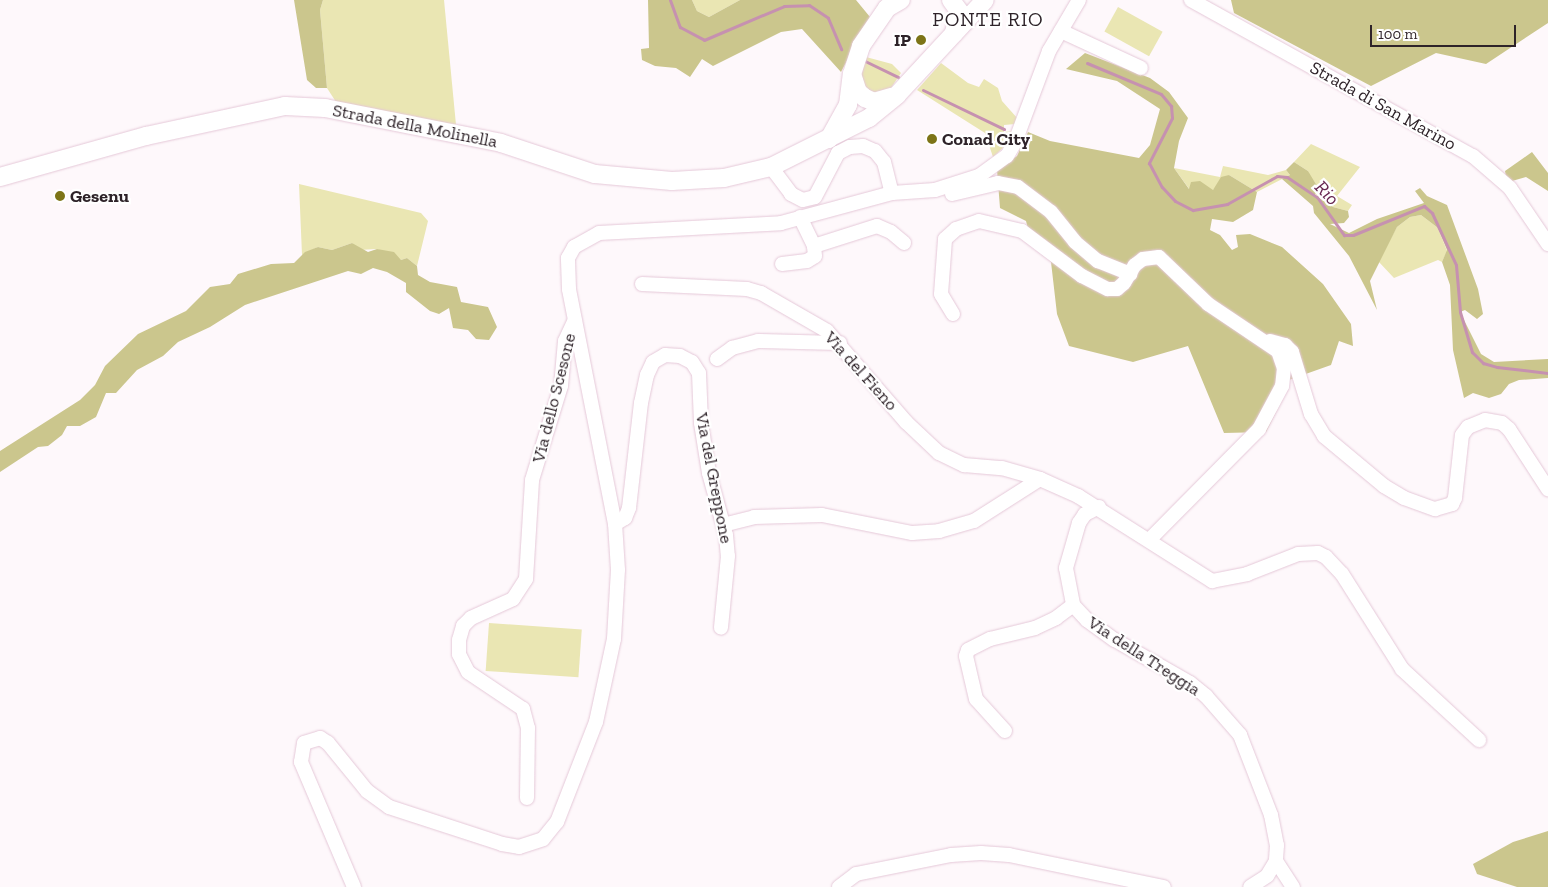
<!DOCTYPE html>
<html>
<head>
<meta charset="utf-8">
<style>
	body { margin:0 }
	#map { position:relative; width:1548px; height:887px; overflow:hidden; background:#fef8fb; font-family:"Zilla Slab",serif }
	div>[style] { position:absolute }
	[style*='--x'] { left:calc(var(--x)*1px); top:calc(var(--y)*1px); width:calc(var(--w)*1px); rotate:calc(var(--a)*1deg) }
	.green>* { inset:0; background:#eae6b3; transform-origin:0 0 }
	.forest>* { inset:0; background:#cbc68d }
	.stream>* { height:3px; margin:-1.5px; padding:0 1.5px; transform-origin:1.5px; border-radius:1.5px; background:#c691b0 }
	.roads { filter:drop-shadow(0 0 1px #e5c8d8) drop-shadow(0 0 1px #e5c8d8) }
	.minor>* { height:14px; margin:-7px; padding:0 7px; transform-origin:7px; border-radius:7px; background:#fff }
	.major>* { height:18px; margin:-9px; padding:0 9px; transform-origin:9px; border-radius:9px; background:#fff }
	.dots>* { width:14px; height:14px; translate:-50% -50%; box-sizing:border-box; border:2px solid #fff; border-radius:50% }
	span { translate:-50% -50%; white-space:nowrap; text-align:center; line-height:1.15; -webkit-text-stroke:4.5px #fff; paint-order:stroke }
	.poi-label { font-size:18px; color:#2e2329; font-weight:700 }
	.right { translate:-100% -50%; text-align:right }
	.left { translate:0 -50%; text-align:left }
	.street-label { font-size:18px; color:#2e2329 }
	.water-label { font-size:19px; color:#672751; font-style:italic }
	.quarter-label { font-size:20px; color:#2e2329; letter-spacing:1px }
	.scale { position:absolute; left:1370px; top:25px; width:146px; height:22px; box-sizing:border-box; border:2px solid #2e2329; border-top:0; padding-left:6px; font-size:15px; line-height:18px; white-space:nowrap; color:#2e2329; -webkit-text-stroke:4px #fff; paint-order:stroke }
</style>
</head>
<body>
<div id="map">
	<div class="green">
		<i style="clip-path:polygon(323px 0,444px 0,456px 125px,336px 102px,327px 88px,320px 10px)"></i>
		<i style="clip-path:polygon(692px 0,740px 0,709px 17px,697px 11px)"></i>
		<i style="left:1118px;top:7px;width:51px;height:28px;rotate:29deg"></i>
		<i style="clip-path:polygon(866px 57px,892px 64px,901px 73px,887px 94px,878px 98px,860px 82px)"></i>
		<i style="clip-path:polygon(941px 63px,968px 83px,979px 87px,984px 79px,998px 88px,1002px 101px,1018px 119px,1015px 124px,1004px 125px,1004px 132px,1013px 131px,1008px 143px,993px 157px,985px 133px,917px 90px)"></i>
		<i style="clip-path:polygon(1311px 144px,1360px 167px,1337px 196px,1352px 205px,1348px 211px,1333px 207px,1315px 194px,1308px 171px,1294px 162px)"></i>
		<i style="clip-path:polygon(1223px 166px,1268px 175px,1286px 170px,1290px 175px,1257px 192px,1229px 175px,1213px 190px,1190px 190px,1174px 168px,1220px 177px)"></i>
		<i style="clip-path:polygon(299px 184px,421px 213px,428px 221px,417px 266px,407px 258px,401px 260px,377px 249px,359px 250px,352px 243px,332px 250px,318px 247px,302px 255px)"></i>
		<i style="clip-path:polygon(1421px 215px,1438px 228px,1447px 251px,1442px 262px,1438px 260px,1394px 278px,1378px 261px,1397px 227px,1410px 217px)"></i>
		<i style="left:489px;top:623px;width:93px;height:48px;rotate:4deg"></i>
	</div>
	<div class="forest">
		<i style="clip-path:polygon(294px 0,323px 0,320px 10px,327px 88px,316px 88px,307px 80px)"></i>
		<i style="clip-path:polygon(648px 0,692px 0,697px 11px,709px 17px,740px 0,856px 0,870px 17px,841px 72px,802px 29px,781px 32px,713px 66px,702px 59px,690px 77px,676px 68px,655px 66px,642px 60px,641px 49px,649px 48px)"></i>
		<i style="clip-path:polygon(1231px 0,1548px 0,1548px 23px,1486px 64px,1436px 53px,1371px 86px,1234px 13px)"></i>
		<i style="clip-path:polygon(1085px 53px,1150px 78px,1169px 92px,1188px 118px,1179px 141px,1174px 168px,1189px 189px,1191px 182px,1200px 181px,1213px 190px,1221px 177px,1229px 175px,1257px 192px,1253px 210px,1233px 222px,1212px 219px,1210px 230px,1220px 235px,1232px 250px,1238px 247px,1236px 235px,1250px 234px,1282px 247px,1323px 284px,1351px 324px,1353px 346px,1339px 341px,1331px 365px,1286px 381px,1282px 400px,1266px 432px,1224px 433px,1188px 346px,1133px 362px,1069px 346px,1057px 314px,1051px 262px,1031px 241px,1026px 221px,1000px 208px,997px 170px,1017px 156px,1028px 132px,1050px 141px,1139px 158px,1150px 145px,1160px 109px,1117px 81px,1066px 69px)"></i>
		<i style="clip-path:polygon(1532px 152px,1548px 173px,1548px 191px,1526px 177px,1512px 181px,1506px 177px,1505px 171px)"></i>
		<i style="clip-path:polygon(1294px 162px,1308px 171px,1317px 186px,1315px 195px,1333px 207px,1348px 211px,1349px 217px,1344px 223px,1330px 224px,1349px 233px,1377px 219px,1424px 203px,1415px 191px,1420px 188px,1427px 196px,1447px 205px,1478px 289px,1483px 314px,1477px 319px,1465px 310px,1460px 312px,1481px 354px,1494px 362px,1548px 359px,1548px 378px,1519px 380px,1509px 384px,1501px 394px,1489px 398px,1473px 393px,1464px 398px,1453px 350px,1450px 285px,1442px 262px,1447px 250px,1438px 228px,1421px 215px,1410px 217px,1397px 227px,1370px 281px,1377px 310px,1349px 256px,1314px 213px,1313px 206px,1282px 179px,1290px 175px,1286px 170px)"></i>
		<i style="clip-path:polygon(352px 243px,368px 252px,377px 249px,394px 252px,401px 260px,407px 258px,417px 266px,418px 275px,430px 282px,457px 287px,461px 302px,488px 307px,497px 327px,489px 340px,476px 339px,468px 330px,453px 328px,449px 308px,439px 314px,430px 311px,406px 292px,406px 283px,387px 272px,373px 268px,361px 274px,348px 271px,245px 305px,210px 327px,178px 342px,163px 356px,137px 370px,116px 393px,106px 393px,96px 417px,80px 426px,67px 426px,62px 435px,48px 446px,38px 447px,0 472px,0 451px,80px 400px,95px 385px,105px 366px,138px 334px,186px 311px,210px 287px,230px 284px,238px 274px,271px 264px,294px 263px,305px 252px,318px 247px,332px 250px)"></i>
		<i style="clip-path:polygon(1548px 831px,1548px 887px,1517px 887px,1477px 874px,1473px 864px,1513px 842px)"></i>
	</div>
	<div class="stream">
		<i style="--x:670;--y:0;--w:29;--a:70"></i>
		<i style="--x:680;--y:27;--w:27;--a:28"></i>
		<i style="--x:704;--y:40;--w:87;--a:-23"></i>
		<i style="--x:784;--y:6;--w:25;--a:-2"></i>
		<i style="--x:809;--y:5;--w:23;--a:34"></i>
		<i style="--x:828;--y:18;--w:34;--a:67"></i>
		<i style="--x:865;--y:61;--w:37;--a:26"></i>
		<i style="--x:1087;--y:63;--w:80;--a:22.7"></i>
		<i style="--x:1161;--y:94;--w:16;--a:50"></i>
		<i style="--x:1171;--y:106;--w:12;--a:85"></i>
		<i style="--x:1172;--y:118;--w:51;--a:117.1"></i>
		<i style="--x:1149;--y:163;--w:27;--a:62"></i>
		<i style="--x:1162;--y:187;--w:19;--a:47"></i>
		<i style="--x:1175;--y:201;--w:20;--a:27"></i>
		<i style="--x:1193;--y:210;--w:35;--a:-10"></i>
		<i style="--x:1227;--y:204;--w:57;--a:-29.2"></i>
		<i style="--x:1277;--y:176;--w:10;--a:6"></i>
		<i style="--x:1287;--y:177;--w:36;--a:34"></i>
		<i style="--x:1317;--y:197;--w:47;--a:54.6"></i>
		<i style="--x:1344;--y:235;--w:9;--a:0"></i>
		<i style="--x:1353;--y:235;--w:77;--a:-22.2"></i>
		<i style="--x:1424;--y:206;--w:11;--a:41"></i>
		<i style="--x:1432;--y:213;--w:57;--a:65.2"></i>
		<i style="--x:1456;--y:265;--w:47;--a:85.1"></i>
		<i style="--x:1460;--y:312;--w:42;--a:73.3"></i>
		<i style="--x:1472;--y:352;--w:16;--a:45"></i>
		<i style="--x:1483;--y:363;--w:15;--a:16"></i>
		<i style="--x:1497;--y:367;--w:51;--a:6.7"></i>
		<i style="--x:923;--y:90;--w:90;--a:25.7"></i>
	</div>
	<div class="roads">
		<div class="minor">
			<i style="--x:1191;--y:0;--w:322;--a:29"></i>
			<i style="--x:1473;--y:156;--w:49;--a:40.9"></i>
			<i style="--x:1510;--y:188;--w:68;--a:55.8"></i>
			<i style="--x:1061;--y:31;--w:88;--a:24.8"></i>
			<i style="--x:771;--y:167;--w:34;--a:53"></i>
			<i style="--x:791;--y:194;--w:13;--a:27"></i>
			<i style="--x:803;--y:200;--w:12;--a:-14"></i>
			<i style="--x:815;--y:197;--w:50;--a:-62.4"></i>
			<i style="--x:838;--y:153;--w:13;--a:-27"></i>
			<i style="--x:850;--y:147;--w:13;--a:-4"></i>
			<i style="--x:863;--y:146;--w:13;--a:23"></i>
			<i style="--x:875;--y:151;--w:14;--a:51"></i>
			<i style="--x:884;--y:162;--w:32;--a:76"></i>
			<i style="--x:952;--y:194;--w:47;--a:-13.4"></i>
			<i style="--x:998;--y:183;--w:20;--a:11"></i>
			<i style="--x:1018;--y:187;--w:41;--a:37.1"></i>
			<i style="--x:1051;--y:212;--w:38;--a:51"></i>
			<i style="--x:1075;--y:242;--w:30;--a:40"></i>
			<i style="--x:1098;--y:261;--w:35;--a:22"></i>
			<i style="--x:800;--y:217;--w:32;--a:64"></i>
			<i style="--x:782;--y:264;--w:25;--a:-7"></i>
			<i style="--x:807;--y:261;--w:9;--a:-32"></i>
			<i style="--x:815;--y:256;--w:10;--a:-96"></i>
			<i style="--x:814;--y:246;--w:66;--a:-17.6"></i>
			<i style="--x:877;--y:226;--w:15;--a:23"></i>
			<i style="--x:891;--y:232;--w:17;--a:40"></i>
			<i style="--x:642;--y:284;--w:105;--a:2.7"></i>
			<i style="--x:747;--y:289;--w:15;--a:16"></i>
			<i style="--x:761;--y:293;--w:76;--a:29.9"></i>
			<i style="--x:827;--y:331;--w:121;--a:49"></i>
			<i style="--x:906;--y:422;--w:45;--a:43.2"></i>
			<i style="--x:939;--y:453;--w:28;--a:26"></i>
			<i style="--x:964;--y:465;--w:38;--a:5"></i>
			<i style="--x:1002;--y:468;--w:40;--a:16"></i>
			<i style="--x:1040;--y:479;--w:42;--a:24.1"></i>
			<i style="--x:1078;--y:496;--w:159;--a:32.4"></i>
			<i style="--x:1212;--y:581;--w:36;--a:-11"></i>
			<i style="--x:1247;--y:574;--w:55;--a:-21.4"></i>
			<i style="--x:1298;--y:554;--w:20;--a:-3"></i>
			<i style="--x:1318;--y:553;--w:9;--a:27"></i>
			<i style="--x:1326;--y:557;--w:23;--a:47"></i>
			<i style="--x:1342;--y:574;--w:112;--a:57.7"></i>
			<i style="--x:1402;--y:669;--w:105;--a:42.7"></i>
			<i style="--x:953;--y:314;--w:23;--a:-121"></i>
			<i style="--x:941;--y:294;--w:55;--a:-85.8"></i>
			<i style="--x:945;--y:239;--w:15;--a:-42"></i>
			<i style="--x:956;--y:229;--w:24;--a:-19"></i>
			<i style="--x:979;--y:221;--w:44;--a:13.1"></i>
			<i style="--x:1022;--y:231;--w:75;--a:36.9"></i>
			<i style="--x:1082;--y:276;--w:29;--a:27"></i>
			<i style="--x:1108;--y:289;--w:9;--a:0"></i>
			<i style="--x:1117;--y:289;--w:9;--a:-41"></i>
			<i style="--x:1124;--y:283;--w:21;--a:-59"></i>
			<i style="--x:1135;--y:265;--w:10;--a:-37"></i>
			<i style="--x:1143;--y:259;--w:16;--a:-7"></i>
			<i style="--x:1159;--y:257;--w:68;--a:43.8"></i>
			<i style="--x:1208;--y:304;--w:84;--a:33.9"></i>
			<i style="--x:1278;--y:351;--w:18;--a:71"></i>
			<i style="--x:1284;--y:368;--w:18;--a:96"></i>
			<i style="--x:1282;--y:386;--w:49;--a:118.1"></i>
			<i style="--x:1259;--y:429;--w:156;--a:134.7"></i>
			<i style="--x:1270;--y:341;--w:16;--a:15"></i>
			<i style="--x:1285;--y:345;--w:10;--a:45"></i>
			<i style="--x:1292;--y:352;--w:65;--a:73"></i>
			<i style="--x:1311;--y:414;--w:26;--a:59"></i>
			<i style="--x:1324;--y:436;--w:78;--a:39.8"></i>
			<i style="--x:1384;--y:486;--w:23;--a:31"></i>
			<i style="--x:1404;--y:498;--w:33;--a:20"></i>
			<i style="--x:1435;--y:509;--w:18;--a:-16"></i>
			<i style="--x:1452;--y:504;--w:7;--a:-63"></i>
			<i style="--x:1455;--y:498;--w:63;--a:-83.7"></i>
			<i style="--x:1462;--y:435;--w:10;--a:-53"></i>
			<i style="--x:1468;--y:427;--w:18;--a:-22"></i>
			<i style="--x:1485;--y:420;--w:17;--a:10"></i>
			<i style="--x:1502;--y:423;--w:9;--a:41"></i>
			<i style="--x:1509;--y:429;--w:72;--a:57"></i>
			<i style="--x:717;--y:359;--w:19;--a:-36"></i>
			<i style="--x:732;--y:348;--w:27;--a:-15"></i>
			<i style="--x:758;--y:341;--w:82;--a:1.4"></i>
			<i style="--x:1099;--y:507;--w:16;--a:153"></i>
			<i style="--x:1085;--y:514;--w:11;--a:124"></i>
			<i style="--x:1079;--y:523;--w:47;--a:106.1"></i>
			<i style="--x:1066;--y:568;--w:38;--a:79"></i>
			<i style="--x:1073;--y:605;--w:21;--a:47"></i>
			<i style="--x:1087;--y:620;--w:34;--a:36"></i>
			<i style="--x:1115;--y:640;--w:86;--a:29.8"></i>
			<i style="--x:1190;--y:683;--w:21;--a:39"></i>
			<i style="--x:1206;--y:696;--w:52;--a:48.9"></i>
			<i style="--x:1240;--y:735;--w:86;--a:68.8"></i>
			<i style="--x:1271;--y:815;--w:31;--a:79"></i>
			<i style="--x:1277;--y:845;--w:16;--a:94"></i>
			<i style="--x:1276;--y:861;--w:17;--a:121"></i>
			<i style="--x:1267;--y:876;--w:20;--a:147"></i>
			<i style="--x:615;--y:524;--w:12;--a:-31"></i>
			<i style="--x:625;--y:518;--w:11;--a:-68"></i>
			<i style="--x:629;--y:508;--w:106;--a:-83.5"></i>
			<i style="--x:641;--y:403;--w:29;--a:-78"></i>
			<i style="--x:647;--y:375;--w:14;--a:-65"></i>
			<i style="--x:653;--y:362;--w:14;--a:-30"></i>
			<i style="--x:665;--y:355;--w:15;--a:4"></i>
			<i style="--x:680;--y:356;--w:13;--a:27"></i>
			<i style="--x:692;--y:362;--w:13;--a:58"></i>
			<i style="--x:699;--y:373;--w:50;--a:87.7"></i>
			<i style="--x:701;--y:423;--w:51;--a:80.9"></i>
			<i style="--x:709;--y:473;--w:64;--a:74.7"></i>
			<i style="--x:726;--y:535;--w:21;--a:85"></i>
			<i style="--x:728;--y:556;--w:72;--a:95.6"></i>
			<i style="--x:723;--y:525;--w:32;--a:-14"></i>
			<i style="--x:754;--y:517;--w:68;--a:-1.7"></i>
			<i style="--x:822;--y:515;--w:92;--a:11.3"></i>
			<i style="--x:912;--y:533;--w:27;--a:-4"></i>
			<i style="--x:939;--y:531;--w:36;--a:-16"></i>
			<i style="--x:974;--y:521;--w:78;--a:-32.5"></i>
			<i style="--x:1005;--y:731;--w:43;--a:-132.2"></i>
			<i style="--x:976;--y:699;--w:44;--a:-103.1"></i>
			<i style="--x:966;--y:656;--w:6;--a:-72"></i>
			<i style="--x:968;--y:650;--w:25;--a:-27"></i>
			<i style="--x:990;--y:639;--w:46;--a:-13.7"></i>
			<i style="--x:1035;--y:628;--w:23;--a:-25"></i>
			<i style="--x:1056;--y:618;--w:21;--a:-37"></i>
			<i style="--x:527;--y:798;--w:70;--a:-89.2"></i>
			<i style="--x:528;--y:728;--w:20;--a:-105"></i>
			<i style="--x:523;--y:709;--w:66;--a:-146.1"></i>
			<i style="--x:468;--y:672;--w:20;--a:-117"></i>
			<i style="--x:459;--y:654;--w:14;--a:-90"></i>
			<i style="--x:459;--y:640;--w:15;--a:-74"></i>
			<i style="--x:463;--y:626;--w:11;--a:-45"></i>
			<i style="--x:471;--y:618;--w:46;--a:-24.3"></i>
			<i style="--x:513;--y:599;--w:24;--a:-57"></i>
			<i style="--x:526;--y:579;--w:99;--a:-86.5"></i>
			<i style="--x:532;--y:480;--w:98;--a:-72.9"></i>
			<i style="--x:561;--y:386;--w:45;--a:-84.9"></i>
			<i style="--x:565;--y:341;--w:23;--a:-65"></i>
			<i style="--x:1276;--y:861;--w:31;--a:57"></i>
			<i style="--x:354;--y:887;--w:136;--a:-113"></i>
			<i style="--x:301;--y:762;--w:19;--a:-81"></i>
			<i style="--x:304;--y:743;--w:17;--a:-17"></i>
			<i style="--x:320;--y:738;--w:9;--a:32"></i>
			<i style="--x:328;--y:743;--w:62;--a:50.9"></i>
			<i style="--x:367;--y:791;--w:27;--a:36"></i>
			<i style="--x:389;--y:807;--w:119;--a:18.1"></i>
			<i style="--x:502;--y:844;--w:17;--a:10"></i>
			<i style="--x:519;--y:847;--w:25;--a:-18"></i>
			<i style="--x:543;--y:839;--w:22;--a:-51"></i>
			<i style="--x:557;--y:822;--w:107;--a:-68.7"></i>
			<i style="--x:596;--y:722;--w:85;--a:-77.8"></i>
			<i style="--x:614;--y:639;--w:69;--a:-86.7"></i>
			<i style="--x:618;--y:570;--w:46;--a:-93.7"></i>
			<i style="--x:615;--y:524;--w:239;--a:-101.1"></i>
			<i style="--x:569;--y:289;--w:31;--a:-92"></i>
			<i style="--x:568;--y:258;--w:13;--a:-61"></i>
			<i style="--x:574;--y:247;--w:29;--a:-29"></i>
			<i style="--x:599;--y:233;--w:182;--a:-3.1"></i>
			<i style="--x:781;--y:223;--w:115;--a:-15.1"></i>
			<i style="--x:892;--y:193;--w:43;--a:-4"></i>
			<i style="--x:935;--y:190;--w:46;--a:-17.7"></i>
			<i style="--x:979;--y:176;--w:34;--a:-36"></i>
			<i style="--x:1007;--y:156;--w:16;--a:-60"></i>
			<i style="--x:1015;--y:142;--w:97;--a:-69.5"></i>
			<i style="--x:1049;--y:51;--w:59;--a:-59.5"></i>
			<i style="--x:839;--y:887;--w:21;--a:-37"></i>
			<i style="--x:856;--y:874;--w:97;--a:-11.3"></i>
			<i style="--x:951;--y:855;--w:30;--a:-4"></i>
			<i style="--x:981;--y:853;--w:28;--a:4"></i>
			<i style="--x:1009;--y:855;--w:158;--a:11.7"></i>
		</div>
		<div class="major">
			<i style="--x:951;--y:0;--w:14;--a:54"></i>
			<i style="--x:959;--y:11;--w:23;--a:103"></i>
			<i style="--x:852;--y:74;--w:19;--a:72"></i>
			<i style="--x:858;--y:92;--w:9;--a:41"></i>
			<i style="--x:865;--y:98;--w:10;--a:24"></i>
			<i style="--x:874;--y:102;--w:19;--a:-16"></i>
			<i style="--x:829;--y:139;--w:39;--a:-61"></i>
			<i style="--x:848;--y:105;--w:31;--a:-83"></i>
			<i style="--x:852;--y:74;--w:29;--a:-72"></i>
			<i style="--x:861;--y:46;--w:46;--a:-55.6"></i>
			<i style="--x:887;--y:8;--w:16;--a:-30"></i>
			<i style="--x:0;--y:177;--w:152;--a:-15.7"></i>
			<i style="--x:146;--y:136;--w:142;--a:-12.2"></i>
			<i style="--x:285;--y:106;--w:40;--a:2.9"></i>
			<i style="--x:325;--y:108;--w:179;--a:11.2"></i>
			<i style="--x:501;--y:143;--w:99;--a:18.3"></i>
			<i style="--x:595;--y:174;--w:77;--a:5.2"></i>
			<i style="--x:672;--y:181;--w:52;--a:-3.3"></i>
			<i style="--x:724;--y:178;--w:48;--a:-13.2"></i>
			<i style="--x:771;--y:167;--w:110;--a:-26.6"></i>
			<i style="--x:869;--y:118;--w:36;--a:-39"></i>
			<i style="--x:897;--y:95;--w:129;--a:-47.2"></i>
		</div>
	</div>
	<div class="dots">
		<i style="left:921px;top:40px;background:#7d7417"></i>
		<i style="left:932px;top:139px;background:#7d7417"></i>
		<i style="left:60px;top:196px;background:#7d7417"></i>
	</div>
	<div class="poi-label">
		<span class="right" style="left:911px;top:40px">IP</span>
		<span class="left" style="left:942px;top:139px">Conad City</span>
		<span class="left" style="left:70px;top:196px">Gesenu</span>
	</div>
	<div class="street-label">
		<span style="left:1383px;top:106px;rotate:29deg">Strada di San Marino</span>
		<span style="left:415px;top:126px;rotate:11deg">Strada della Molinella</span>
		<span style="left:861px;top:371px;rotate:48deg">Via del Fieno</span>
		<span style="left:554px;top:398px;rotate:-76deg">Via dello Scesone</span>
		<span style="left:714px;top:478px;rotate:79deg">Via del Greppone</span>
		<span style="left:1144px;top:656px;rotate:33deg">Via della Treggia</span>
	</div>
	<div class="water-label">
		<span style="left:1327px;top:193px;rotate:46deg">Rio</span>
	</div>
	<div class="quarter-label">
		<span style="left:988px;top:19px">PONTE RIO</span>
	</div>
	<div class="scale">100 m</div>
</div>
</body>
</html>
